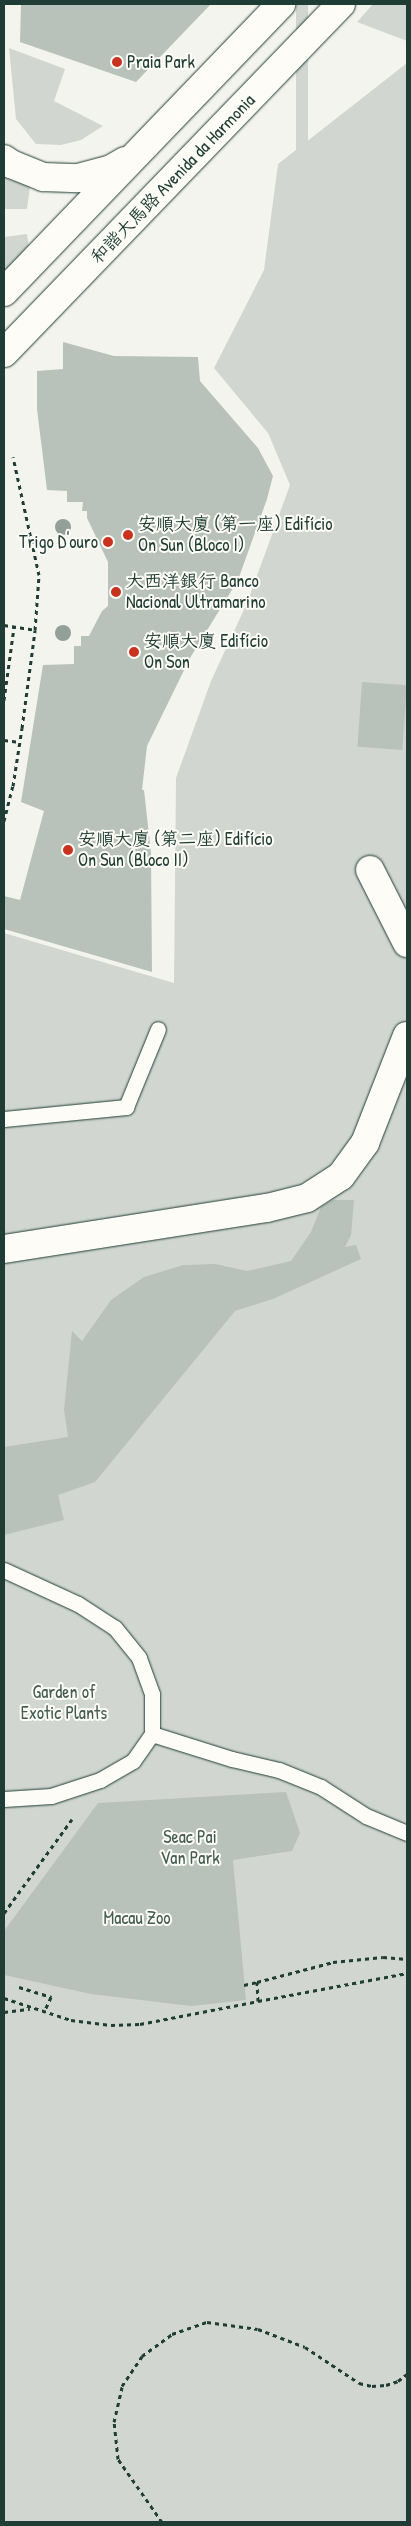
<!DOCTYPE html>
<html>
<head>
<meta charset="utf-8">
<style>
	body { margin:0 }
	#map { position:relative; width:411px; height:2526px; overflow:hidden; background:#f4f4ef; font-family:"Patrick Hand","LXGW WenKai TC",sans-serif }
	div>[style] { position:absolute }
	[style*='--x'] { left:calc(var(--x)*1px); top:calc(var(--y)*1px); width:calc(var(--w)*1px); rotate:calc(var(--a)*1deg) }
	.green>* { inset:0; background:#d1d6d1; transform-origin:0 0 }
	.building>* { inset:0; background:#b9c1bb; transform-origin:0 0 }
	.path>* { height:3px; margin-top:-1.5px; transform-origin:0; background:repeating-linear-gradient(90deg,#1f3d34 0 4px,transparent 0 8px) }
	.roads { filter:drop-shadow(0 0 1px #1f3d34) drop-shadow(0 0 1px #1f3d34) }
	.service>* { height:15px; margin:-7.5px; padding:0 7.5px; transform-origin:7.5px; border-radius:7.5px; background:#fdfcf7 }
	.minor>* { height:28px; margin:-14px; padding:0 14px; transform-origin:14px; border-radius:14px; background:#fdfcf7 }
	.tertiary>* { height:28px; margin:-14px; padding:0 14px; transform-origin:14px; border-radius:14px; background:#fdfcf7 }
	.trees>* { width:16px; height:16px; margin:-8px; border-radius:50%; background:#93a099 }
	.dots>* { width:14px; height:14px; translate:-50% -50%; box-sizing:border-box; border:2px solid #fdfcf7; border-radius:50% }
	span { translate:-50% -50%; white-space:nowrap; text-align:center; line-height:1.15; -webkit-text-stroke:4px #fdfcf7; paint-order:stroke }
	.poi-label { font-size:18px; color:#1f3d34 }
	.left { translate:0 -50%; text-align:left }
	.right { translate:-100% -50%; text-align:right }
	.street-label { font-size:18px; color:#1f3d34 }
	.park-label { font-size:18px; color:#435c53 }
	.frame { position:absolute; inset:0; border:5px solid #1f3d34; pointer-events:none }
</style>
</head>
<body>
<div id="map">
	<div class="green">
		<i style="left:296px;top:4px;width:12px;height:333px"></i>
		<i style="clip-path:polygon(373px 4px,407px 4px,407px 41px,357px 22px)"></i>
		<i style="clip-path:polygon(9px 48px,65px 69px,54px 101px,103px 126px,81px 140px,61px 145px,36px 144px,16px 119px)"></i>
		<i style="clip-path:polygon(407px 63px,407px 2522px,4px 2522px,4px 933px,174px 983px,176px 778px,211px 681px,247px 603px,290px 485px,268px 433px,214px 368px,264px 270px,278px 164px)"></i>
		<i style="clip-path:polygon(4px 174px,30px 186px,27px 209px,4px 209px)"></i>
		<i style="clip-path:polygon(27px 234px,29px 250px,4px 271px,4px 237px)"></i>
	</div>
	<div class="building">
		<i style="clip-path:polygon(21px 4px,211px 4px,136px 82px,20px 42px)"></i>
		<i style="clip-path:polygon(63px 342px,114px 356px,198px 357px,200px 381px,258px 448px,273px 476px,267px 499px,238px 580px,190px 658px,147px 746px,142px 790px,144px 790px,151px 853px,152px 972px,4px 929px,4px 896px,20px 900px,44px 811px,21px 802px,43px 665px,74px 664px,74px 646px,81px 646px,81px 636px,89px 636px,102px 611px,108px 606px,108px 562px,87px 518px,87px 511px,82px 511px,83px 502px,67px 502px,67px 491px,47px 490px,37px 409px,37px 371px,63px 369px)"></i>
		<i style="left:362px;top:682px;width:45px;height:65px;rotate:4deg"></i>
		<i style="clip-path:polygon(333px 1200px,354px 1200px,351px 1235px,345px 1247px,356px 1245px,361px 1259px,273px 1299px,235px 1311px,95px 1482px,58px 1495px,64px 1520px,4px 1535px,4px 1447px,68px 1437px,64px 1410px,72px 1331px,82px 1341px,111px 1300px,144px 1277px,183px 1265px,215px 1264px,247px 1271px,291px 1261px,311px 1232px,321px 1207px)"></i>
		<i style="clip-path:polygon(286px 1792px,300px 1833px,292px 1851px,233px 1860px,246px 2000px,191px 2006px,91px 1994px,4px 1975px,4px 1931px,98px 1803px)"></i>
	</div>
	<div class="path">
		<i style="--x:4;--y:625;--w:31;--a:9"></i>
		<i style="--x:4;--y:700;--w:74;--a:-82.2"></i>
		<i style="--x:4;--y:740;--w:16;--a:7"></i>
		<i style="--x:4;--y:821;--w:36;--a:-76"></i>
		<i style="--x:13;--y:786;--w:59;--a:-81.2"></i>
		<i style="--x:22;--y:728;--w:99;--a:-82.4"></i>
		<i style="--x:35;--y:630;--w:55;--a:-85.8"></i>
		<i style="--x:39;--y:575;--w:121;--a:-102.4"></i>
		<i style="--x:4;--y:1913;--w:116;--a:-54.1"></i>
		<i style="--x:244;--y:1985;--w:13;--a:-13"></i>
		<i style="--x:19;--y:1987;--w:34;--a:17"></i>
		<i style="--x:51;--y:1997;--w:17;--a:115"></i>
		<i style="--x:4;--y:1998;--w:71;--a:18.2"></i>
		<i style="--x:71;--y:2020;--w:40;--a:7.1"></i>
		<i style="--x:111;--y:2025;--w:29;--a:-2"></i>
		<i style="--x:140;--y:2024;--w:120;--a:-11"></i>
		<i style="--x:258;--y:2001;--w:19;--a:-93"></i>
		<i style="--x:257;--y:1982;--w:79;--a:-14.7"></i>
		<i style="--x:333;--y:1962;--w:50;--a:-5.7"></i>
		<i style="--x:383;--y:1957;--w:24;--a:5"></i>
		<i style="--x:258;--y:2001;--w:152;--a:-10.6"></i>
		<i style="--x:4;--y:2012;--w:26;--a:-7"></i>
		<i style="--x:162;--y:2522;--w:77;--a:-124.9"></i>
		<i style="--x:118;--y:2459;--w:37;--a:-96"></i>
		<i style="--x:114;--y:2422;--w:37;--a:-77"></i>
		<i style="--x:122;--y:2386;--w:36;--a:-56"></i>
		<i style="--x:142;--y:2356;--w:37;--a:-36"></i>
		<i style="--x:172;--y:2334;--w:37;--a:-19"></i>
		<i style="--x:207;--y:2322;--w:51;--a:7.8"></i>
		<i style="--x:258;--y:2329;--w:50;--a:21"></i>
		<i style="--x:305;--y:2347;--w:65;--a:33.7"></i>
		<i style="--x:359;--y:2383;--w:13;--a:13"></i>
		<i style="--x:372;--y:2386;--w:14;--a:-4"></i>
		<i style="--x:386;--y:2385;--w:13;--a:-18"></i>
		<i style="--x:398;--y:2381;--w:11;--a:-38"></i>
	</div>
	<div class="roads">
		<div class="service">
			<i style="--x:4;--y:1119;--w:123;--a:-5.6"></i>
			<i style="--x:126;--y:1107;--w:84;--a:-67.7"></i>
			<i style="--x:4;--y:1570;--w:81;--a:24.7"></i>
			<i style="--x:78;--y:1604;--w:44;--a:33"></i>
			<i style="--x:115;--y:1628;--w:38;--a:51"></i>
			<i style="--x:139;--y:1658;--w:38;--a:70"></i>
			<i style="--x:152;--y:1694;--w:40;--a:90"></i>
			<i style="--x:152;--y:1734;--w:84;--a:17.4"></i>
			<i style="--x:232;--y:1759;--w:48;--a:13.2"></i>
			<i style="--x:279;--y:1770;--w:45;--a:22"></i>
			<i style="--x:321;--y:1787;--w:54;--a:32.8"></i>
			<i style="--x:366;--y:1816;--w:44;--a:22.5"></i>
			<i style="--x:4;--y:1799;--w:47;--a:-3.7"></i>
			<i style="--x:51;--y:1796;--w:52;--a:-18.1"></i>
			<i style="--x:100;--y:1780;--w:38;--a:-30"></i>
			<i style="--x:133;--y:1761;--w:33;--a:-55"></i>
		</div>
		<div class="minor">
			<i style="--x:370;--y:870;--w:82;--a:63.1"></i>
			<i style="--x:4;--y:1249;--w:266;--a:-8.9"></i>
			<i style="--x:267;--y:1208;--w:41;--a:-14"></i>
			<i style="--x:307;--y:1198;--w:40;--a:-32.9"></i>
			<i style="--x:341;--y:1176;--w:41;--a:-54"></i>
			<i style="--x:365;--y:1143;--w:115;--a:-68.6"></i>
		</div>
		<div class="tertiary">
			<i style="--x:4;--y:159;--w:9;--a:36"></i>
			<i style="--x:11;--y:164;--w:35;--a:22"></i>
			<i style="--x:43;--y:177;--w:35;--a:2"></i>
			<i style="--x:78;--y:178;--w:34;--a:-15"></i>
			<i style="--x:111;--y:169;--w:16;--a:-30"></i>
			<i style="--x:4;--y:292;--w:400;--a:-46.1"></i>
			<i style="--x:4;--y:353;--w:485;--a:-46"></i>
		</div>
	</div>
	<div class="trees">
		<i style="left:63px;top:527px"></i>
		<i style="left:63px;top:633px"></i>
	</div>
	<div class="dots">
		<i style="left:117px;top:62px;background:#c8321e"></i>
		<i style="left:128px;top:535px;background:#c8321e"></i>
		<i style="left:108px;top:542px;background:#c8321e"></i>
		<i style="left:116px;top:592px;background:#c8321e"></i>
		<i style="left:134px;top:652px;background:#c8321e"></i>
		<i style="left:68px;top:850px;background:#c8321e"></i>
	</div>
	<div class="poi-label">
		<span class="left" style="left:127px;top:62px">Praia Park</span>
		<span class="left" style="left:138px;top:535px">安順大廈 (第一座) Edifício<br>On Sun (Bloco I)</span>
		<span class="right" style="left:98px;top:542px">Trigo D'ouro</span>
		<span class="left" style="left:126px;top:592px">大西洋銀行 Banco<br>Nacional Ultramarino</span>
		<span class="left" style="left:144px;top:652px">安順大廈 Edifício<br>On Son</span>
		<span class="left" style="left:78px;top:850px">安順大廈 (第二座) Edifício<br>On Sun (Bloco II)</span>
	</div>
	<div class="street-label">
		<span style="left:173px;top:179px;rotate:-46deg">和諧大馬路 Avenida da Harmonia</span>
	</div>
	<div class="park-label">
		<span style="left:64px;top:1703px">Garden of<br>Exotic Plants</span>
		<span style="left:190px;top:1848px">Seac Pai<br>Van Park</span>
		<span style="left:137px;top:1918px">Macau Zoo</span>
	</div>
	<div class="frame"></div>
</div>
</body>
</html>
